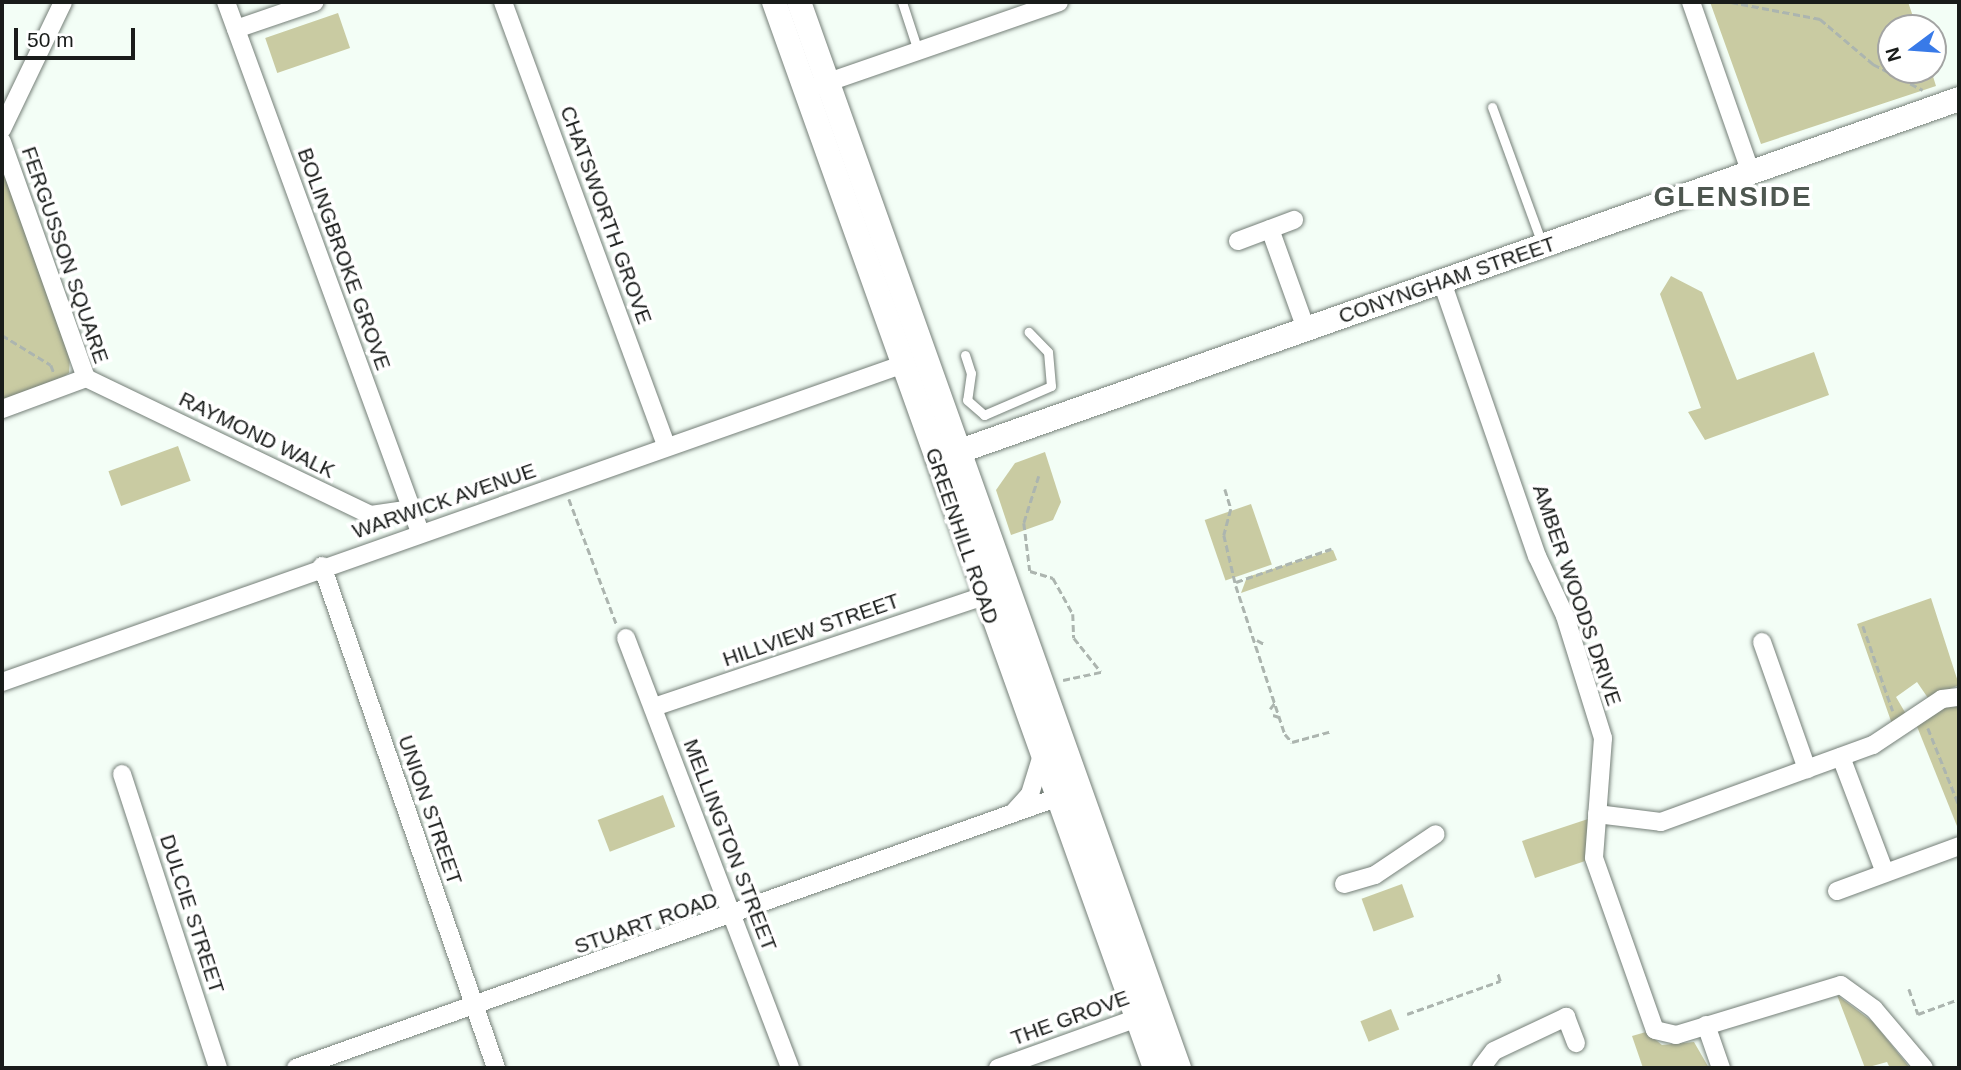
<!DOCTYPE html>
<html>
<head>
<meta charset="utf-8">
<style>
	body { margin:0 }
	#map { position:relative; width:1961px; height:1070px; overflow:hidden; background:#f3fef6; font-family:Helvetica,sans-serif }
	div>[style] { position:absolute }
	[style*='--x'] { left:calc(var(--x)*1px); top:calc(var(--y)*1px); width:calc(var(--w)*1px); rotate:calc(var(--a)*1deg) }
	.green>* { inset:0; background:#c9cba2; transform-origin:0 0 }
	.path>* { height:2.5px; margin-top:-1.25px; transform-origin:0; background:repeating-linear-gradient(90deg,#acb5af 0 7px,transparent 0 10.5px) }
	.roads { filter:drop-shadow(0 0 2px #757f78) drop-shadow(0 0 2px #757f78) }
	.lane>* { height:9px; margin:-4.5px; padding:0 4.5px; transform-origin:4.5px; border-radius:4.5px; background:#fff }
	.street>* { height:18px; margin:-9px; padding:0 9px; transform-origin:9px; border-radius:9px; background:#fff }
	.secondary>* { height:24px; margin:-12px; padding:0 12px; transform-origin:12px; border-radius:12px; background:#fff }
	span { translate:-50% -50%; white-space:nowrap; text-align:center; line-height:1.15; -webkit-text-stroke:7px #fff; paint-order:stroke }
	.street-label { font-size:21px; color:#191c1a }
	.district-label { font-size:28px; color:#4e5750; font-weight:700; letter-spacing:2px }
	.frame { position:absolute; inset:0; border:4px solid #191c1a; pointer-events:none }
	.north { position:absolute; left:1877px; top:14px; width:70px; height:70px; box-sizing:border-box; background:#fff; border:2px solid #a3a4a3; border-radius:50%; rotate:254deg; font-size:19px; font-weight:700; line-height:28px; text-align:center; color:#191c1a }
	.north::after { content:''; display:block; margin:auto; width:24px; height:32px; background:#387ae8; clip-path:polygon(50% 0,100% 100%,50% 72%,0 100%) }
	.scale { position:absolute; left:14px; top:28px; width:121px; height:32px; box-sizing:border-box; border:4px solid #191c1a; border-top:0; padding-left:9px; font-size:21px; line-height:24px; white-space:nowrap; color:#191c1a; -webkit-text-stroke:5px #fff; paint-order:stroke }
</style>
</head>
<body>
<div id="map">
	<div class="green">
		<i style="clip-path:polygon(1710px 2px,1908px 2px,1917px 28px,1891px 28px,1891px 70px,1931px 70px,1936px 86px,1761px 144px)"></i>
		<i style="left:338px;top:13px;width:37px;height:77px;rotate:71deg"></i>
		<i style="clip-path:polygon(2px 162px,70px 357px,69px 373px,54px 383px,2px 402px)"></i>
		<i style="clip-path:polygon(1671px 276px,1702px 292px,1737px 380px,1814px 352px,1829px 395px,1705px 440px,1688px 412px,1701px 408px,1660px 294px)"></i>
		<i style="left:178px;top:446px;width:37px;height:74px;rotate:70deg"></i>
		<i style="clip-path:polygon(1045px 452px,1061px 502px,1053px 520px,1011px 535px,996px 490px,1015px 463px)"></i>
		<i style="left:1251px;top:504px;width:64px;height:49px;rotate:71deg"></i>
		<i style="clip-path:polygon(1333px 550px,1337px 560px,1241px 593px,1247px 577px)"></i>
		<i style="clip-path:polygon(1931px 598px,1959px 685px,1928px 698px,1917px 682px,1896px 697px,1906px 714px,1892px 724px,1857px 624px)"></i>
		<i style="clip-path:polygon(1959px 703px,1959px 831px,1916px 724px,1946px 704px)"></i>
		<i style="left:663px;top:795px;width:34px;height:70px;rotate:69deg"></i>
		<i style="clip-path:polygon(1591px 818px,1588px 860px,1535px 878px,1522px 841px)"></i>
		<i style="left:1402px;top:884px;width:35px;height:43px;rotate:70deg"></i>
		<i style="clip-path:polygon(1837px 995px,1873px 1022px,1910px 1068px,1890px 1068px,1887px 1062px,1865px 1068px)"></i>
		<i style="left:1391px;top:1009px;width:22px;height:33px;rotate:68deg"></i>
		<i style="clip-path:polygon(1646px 1032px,1662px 1045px,1694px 1042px,1709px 1068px,1643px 1068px,1632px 1036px)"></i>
	</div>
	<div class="path">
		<i style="--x:1731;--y:2;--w:91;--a:10.8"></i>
		<i style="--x:1820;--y:19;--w:70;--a:40.3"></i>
		<i style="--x:1873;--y:64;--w:56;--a:27.5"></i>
		<i style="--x:2;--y:335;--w:57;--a:31.5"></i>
		<i style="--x:51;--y:365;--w:9;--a:69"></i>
		<i style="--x:1039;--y:476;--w:49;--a:107.7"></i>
		<i style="--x:1024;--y:523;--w:48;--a:82.9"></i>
		<i style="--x:1030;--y:571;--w:24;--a:17"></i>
		<i style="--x:1053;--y:578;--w:41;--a:60.9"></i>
		<i style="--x:1073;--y:614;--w:24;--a:88"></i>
		<i style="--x:1074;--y:638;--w:43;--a:51.5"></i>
		<i style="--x:1225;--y:489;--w:21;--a:73"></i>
		<i style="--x:1231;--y:509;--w:27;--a:105"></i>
		<i style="--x:1224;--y:535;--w:52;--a:76.8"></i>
		<i style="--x:1236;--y:586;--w:156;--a:71.7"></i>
		<i style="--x:1285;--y:734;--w:11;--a:49"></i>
		<i style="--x:1292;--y:742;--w:41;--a:-15.4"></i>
		<i style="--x:569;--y:499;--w:133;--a:69.2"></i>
		<i style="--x:1236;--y:582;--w:101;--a:-19.2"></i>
		<i style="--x:1863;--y:626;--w:90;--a:70.6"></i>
		<i style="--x:1257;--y:640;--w:10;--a:29"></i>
		<i style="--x:1063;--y:680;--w:39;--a:-12"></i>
		<i style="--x:1270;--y:709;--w:10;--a:-53"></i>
		<i style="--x:1273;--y:715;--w:9;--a:18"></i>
		<i style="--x:1928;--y:728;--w:83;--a:68.1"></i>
		<i style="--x:1909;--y:989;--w:27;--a:70"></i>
		<i style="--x:1918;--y:1014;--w:44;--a:-20.1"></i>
		<i style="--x:1407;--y:1014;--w:99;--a:-19.5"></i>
		<i style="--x:1500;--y:981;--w:9;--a:-108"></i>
	</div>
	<div class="roads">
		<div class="lane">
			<i style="--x:902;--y:2;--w:52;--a:71.9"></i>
			<i style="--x:1492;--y:107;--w:146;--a:69.9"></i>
			<i style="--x:965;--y:355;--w:19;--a:72"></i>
			<i style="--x:971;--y:373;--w:27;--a:98"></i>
			<i style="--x:967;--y:400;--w:23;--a:41"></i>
			<i style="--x:984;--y:415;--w:73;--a:-23.4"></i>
			<i style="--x:1051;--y:386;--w:34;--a:-95"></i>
			<i style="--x:1048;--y:352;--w:28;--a:-134"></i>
		</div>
		<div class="street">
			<i style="--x:226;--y:2;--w:564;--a:69.9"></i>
			<i style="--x:503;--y:2;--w:472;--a:69.8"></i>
			<i style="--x:1691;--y:2;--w:181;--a:70.7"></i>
			<i style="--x:236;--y:29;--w:83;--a:-18.9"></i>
			<i style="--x:817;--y:86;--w:256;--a:-19.1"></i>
			<i style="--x:2;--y:129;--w:141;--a:-64.3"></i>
			<i style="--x:2;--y:142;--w:251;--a:70.4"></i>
			<i style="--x:86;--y:378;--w:90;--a:159.7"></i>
			<i style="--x:1270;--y:229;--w:106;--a:70.2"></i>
			<i style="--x:1238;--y:241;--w:60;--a:-20.6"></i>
			<i style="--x:1442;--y:282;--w:290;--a:70.9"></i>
			<i style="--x:1537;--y:556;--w:66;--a:65"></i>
			<i style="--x:1565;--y:616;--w:128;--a:72.7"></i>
			<i style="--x:1603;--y:738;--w:120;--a:94.3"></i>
			<i style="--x:1594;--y:858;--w:182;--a:70.5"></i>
			<i style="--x:1655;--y:1030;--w:22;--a:13"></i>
			<i style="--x:1676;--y:1035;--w:172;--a:-16.9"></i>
			<i style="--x:1841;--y:985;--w:41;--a:36"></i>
			<i style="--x:1874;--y:1009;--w:77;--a:49.7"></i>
			<i style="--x:86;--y:378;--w:316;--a:25.7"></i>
			<i style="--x:371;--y:515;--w:40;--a:-8.5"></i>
			<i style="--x:322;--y:566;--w:531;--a:70.88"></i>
			<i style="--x:626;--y:638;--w:460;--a:69.1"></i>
			<i style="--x:1762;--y:642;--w:135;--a:70.5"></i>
			<i style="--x:2;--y:682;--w:953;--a:-19.42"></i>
			<i style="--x:654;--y:707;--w:347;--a:-18.6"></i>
			<i style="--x:1841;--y:757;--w:124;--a:69.2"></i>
			<i style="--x:122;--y:774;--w:309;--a:71.9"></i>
			<i style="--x:1013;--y:813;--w:25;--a:-48"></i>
			<i style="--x:1030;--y:794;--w:41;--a:-72.9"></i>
			<i style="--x:1597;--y:814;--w:64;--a:7.1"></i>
			<i style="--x:1661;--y:822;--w:226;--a:-20"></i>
			<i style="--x:1873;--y:745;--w:83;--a:-33.7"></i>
			<i style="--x:1942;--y:699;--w:17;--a:-7"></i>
			<i style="--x:1344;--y:884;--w:32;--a:-16"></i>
			<i style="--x:1375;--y:875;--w:73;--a:-33.9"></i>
			<i style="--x:1837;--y:891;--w:130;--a:-20.2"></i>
			<i style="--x:1706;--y:1025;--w:46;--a:70.8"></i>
			<i style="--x:296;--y:1068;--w:818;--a:-19.56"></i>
			<i style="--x:998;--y:1068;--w:157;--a:-19.7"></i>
			<i style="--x:1481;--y:1068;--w:21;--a:-53"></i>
			<i style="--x:1494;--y:1051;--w:80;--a:-25.3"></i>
			<i style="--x:1566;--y:1017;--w:28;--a:69"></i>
		</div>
		<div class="secondary">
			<i style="--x:774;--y:2;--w:1132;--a:70.33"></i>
			<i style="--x:799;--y:2;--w:1132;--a:70.38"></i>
			<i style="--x:946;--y:456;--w:1074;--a:-19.41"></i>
		</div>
	</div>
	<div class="street-label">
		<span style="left:606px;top:215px;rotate:70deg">CHATSWORTH GROVE</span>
		<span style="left:65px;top:255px;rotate:71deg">FERGUSSON SQUARE</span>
		<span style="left:344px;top:259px;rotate:70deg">BOLINGBROKE GROVE</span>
		<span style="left:1447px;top:280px;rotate:-19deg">CONYNGHAM STREET</span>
		<span style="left:257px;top:435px;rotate:26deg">RAYMOND WALK</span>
		<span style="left:444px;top:501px;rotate:-19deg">WARWICK AVENUE</span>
		<span style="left:962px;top:536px;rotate:71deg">GREENHILL ROAD</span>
		<span style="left:1577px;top:595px;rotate:71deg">AMBER WOODS DRIVE</span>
		<span style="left:811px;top:630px;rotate:-19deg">HILLVIEW STREET</span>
		<span style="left:430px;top:810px;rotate:71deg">UNION STREET</span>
		<span style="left:730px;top:845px;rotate:69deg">MELLINGTON STREET</span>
		<span style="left:192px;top:914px;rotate:72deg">DULCIE STREET</span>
		<span style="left:646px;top:923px;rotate:-19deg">STUART ROAD</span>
		<span style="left:1070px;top:1018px;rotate:-20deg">THE GROVE</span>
	</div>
	<div class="district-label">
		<span style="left:1733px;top:197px">GLENSIDE</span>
	</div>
	<div class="frame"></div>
	<div class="north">N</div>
	<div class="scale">50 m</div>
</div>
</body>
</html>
